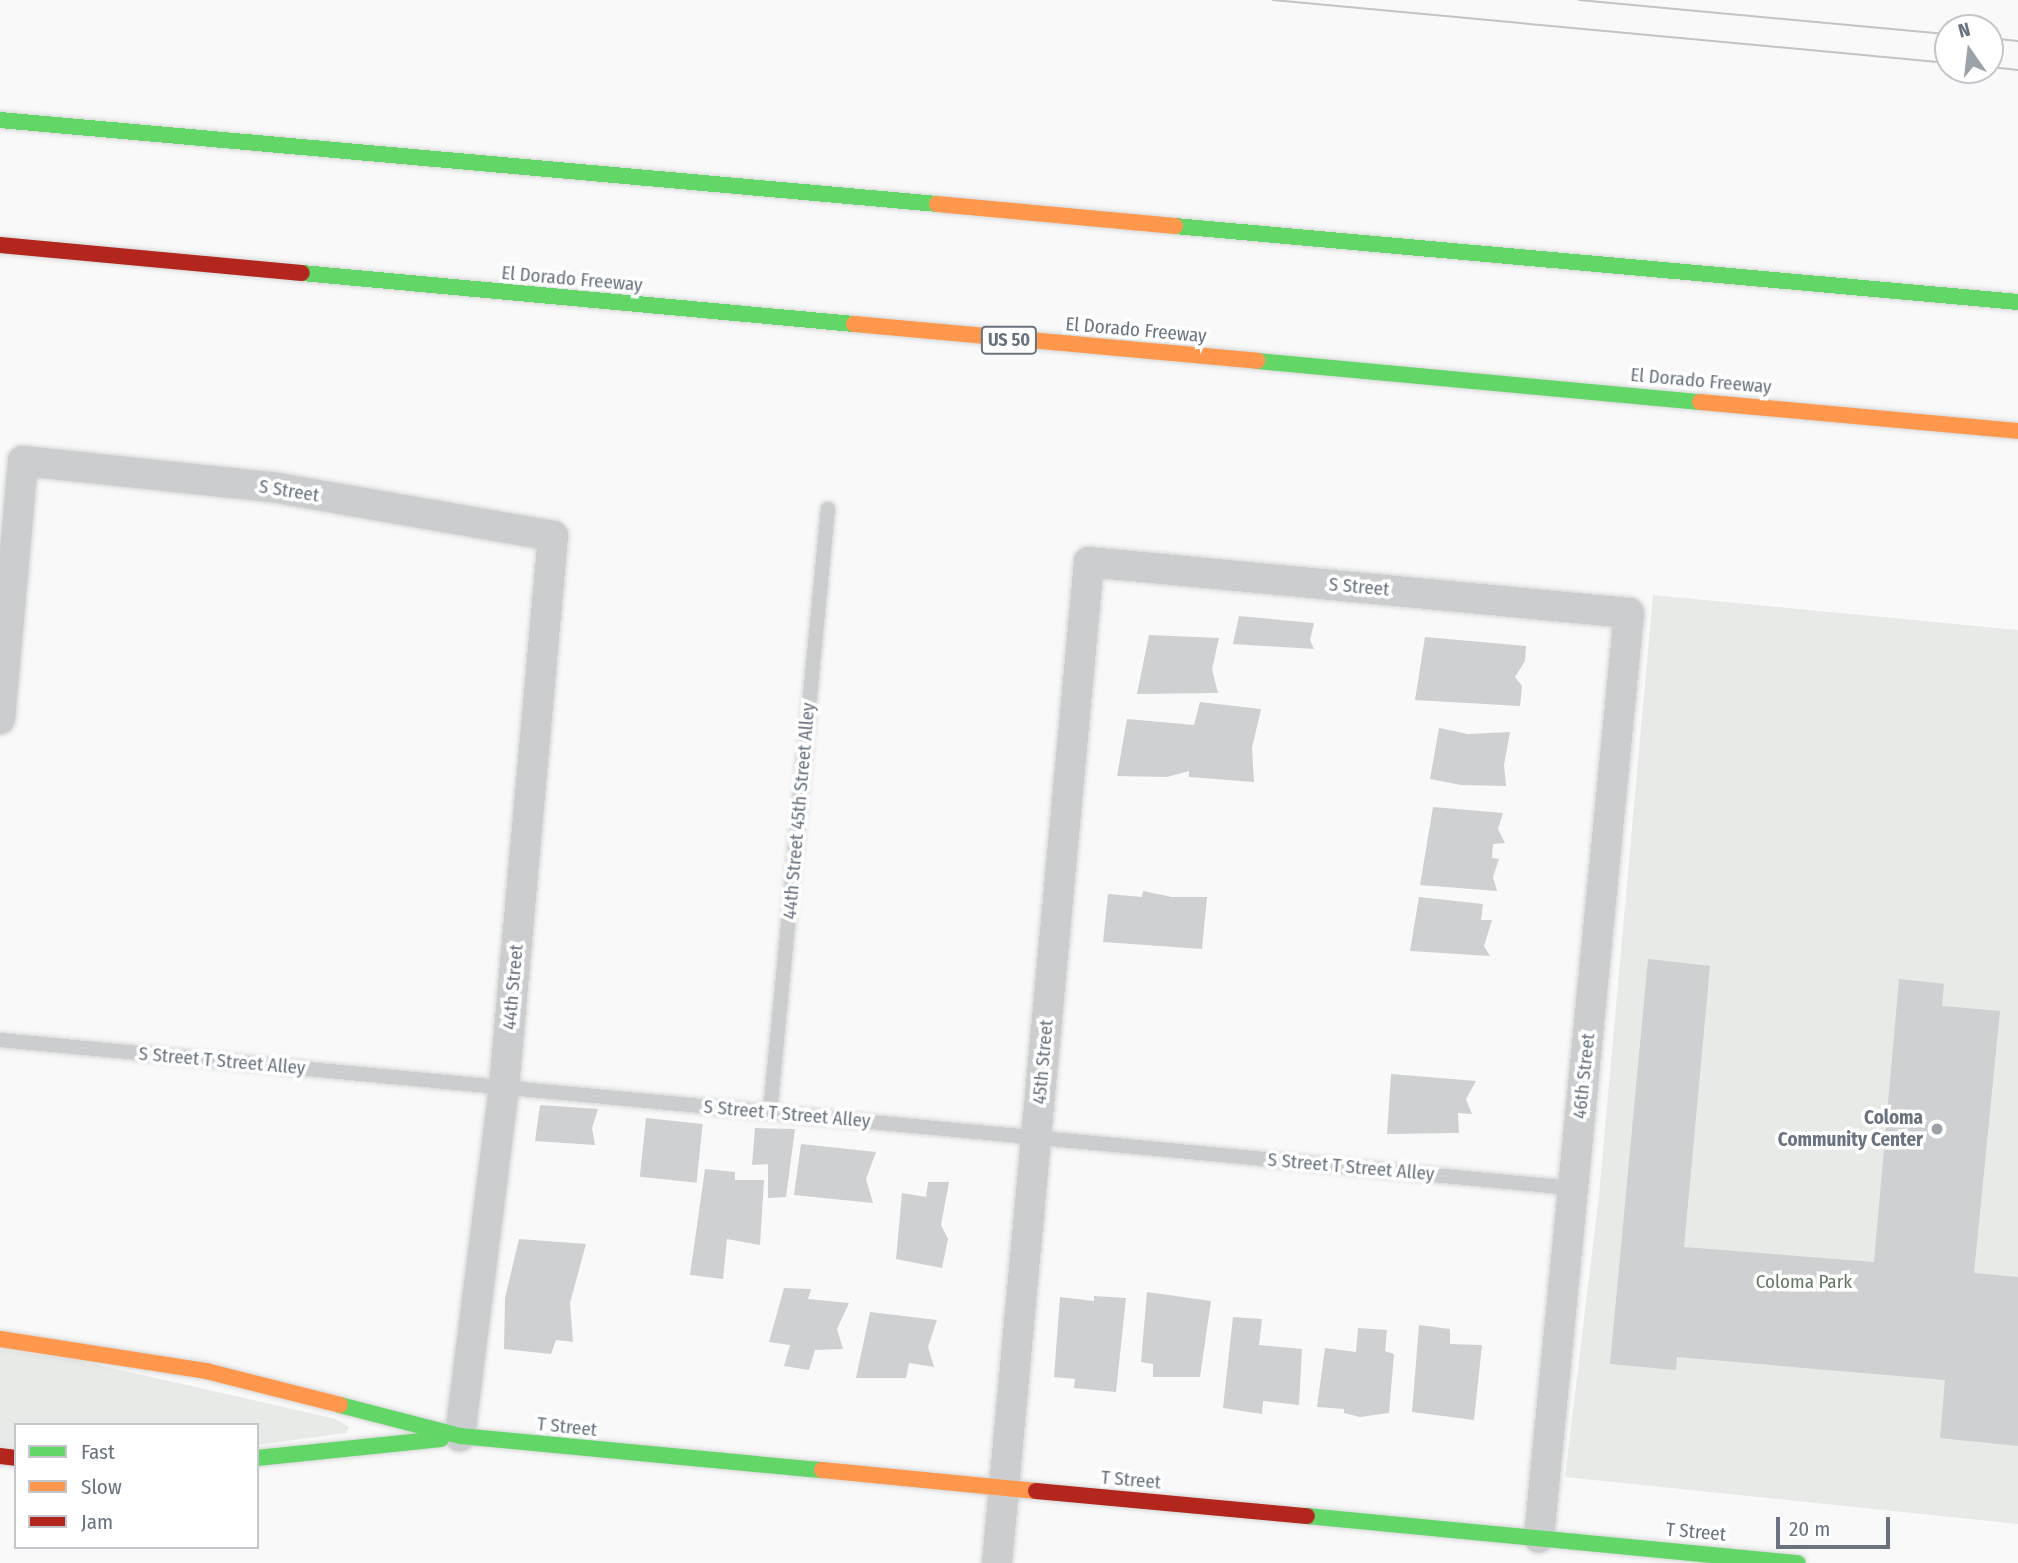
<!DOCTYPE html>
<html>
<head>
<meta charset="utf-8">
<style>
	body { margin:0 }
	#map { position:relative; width:2018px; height:1563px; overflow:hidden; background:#f9f9f9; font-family:"Fira Sans Condensed",sans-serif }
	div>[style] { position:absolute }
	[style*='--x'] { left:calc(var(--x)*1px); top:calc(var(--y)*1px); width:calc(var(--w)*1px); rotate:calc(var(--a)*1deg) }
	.green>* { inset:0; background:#e7eae7 }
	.building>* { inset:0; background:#ced0d1; transform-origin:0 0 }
	.roads { filter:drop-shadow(0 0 2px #d5d6d6) drop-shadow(0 0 2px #d5d6d6) }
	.lane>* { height:14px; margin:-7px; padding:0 7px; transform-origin:7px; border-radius:7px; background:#cccdce }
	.street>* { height:30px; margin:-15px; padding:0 15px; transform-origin:15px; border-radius:15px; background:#cccdce }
	.fast>* { height:16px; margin:-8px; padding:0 8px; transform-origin:8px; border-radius:8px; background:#63d668 }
	.slow>* { height:16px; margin:-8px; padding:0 8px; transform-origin:8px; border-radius:8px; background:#ff974d }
	.jam>* { height:16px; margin:-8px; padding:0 8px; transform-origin:8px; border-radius:8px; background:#b3261e }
	.tram>* { height:2px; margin:-1px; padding:0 1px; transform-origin:1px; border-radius:1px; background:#c2c3c4 }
	.dots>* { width:19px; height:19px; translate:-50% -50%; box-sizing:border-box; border:4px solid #fff; border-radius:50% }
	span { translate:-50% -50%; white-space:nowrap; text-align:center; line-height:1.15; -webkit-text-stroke:7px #fff; paint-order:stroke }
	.shield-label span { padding:2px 5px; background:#fff; border:2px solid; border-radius:5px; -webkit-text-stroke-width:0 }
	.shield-label { font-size:18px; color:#68737f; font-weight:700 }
	.street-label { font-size:19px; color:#68737f }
	.poi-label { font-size:19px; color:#68737f; font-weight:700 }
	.right { translate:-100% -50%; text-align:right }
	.park-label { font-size:19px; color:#677866 }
	.legend { position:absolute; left:14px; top:1423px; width:245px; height:126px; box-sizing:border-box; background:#fff; border:2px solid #c3c7cc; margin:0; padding:9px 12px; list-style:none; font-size:21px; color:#68737f }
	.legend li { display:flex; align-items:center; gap:14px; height:35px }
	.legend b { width:35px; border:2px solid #c3c7cc }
	.north { position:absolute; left:1934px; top:14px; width:70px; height:70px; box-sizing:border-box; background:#fff; border:2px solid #c3c7cc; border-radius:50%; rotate:346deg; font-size:19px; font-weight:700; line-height:28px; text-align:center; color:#68737f }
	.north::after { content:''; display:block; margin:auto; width:24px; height:32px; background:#9ba2aa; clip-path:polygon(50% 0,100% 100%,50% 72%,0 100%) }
	.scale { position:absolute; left:1776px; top:1517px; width:114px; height:32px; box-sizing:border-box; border:4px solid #68737f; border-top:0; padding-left:9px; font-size:21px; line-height:24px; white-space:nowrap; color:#68737f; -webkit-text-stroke:5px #fff; paint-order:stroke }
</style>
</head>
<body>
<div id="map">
	<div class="green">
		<i style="clip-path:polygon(1653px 595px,2018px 630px,2018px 1524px,1565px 1477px,1599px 1195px)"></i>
		<i style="clip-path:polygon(0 1350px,72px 1359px,336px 1419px,349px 1427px,346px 1433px,257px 1445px,257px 1425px,16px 1425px,16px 1447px,0 1446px)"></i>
	</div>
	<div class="building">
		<i style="clip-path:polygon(1239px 616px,1314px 623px,1310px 640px,1314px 649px,1233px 644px)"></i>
		<i style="clip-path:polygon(1149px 635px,1219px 638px,1212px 669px,1218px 693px,1137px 694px)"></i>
		<i style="clip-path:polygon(1425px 637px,1526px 646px,1525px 661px,1515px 677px,1522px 686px,1520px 706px,1415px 700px)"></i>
		<i style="clip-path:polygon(1200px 702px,1261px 709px,1252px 748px,1254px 782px,1189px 777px,1189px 771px,1167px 777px,1117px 776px,1127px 719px,1194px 725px)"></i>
		<i style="clip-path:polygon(1439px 728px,1468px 734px,1510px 732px,1504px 765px,1506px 786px,1461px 785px,1430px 779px)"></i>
		<i style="clip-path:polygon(1433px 807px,1503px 813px,1498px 829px,1505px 843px,1493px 844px,1492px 858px,1499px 859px,1493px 877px,1497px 891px,1420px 885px)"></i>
		<i style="clip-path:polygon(1143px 891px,1172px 897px,1207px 897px,1202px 949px,1103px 942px,1108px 894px,1142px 897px)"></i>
		<i style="clip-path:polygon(1419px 897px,1483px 904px,1481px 920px,1492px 920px,1484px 946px,1490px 956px,1410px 951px)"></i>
		<i style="clip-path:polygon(1648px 959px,1710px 966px,1684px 1247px,1874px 1262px,1899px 979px,1944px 984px,1942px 1006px,2000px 1011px,1974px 1273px,2018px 1277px,2018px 1446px,1940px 1438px,1945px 1380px,1677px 1357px,1676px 1370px,1610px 1364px)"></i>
		<i style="clip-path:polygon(1391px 1074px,1476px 1081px,1466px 1099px,1472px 1114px,1458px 1113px,1459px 1133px,1387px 1134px)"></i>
		<i style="clip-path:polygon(540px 1105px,598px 1109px,592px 1128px,595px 1145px,535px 1141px)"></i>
		<i style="left:646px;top:1118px;width:57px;height:59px;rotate:6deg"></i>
		<i style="clip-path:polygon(755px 1128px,795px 1129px,786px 1197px,768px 1198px,768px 1164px,752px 1165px)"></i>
		<i style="clip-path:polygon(801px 1144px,876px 1152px,866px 1179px,873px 1203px,794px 1195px)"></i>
		<i style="clip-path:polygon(705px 1169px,735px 1172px,735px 1180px,764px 1180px,760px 1245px,727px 1239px,723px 1279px,690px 1275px)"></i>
		<i style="clip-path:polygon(928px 1182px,949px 1182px,941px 1225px,948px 1239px,942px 1268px,896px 1259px,902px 1193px,926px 1197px)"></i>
		<i style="clip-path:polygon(519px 1239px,586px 1244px,570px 1303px,573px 1342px,556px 1340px,551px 1354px,504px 1349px,505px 1298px)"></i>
		<i style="clip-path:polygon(784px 1288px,811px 1289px,808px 1299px,849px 1303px,837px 1329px,843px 1349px,815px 1350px,809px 1370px,784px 1366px,790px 1345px,769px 1342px)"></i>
		<i style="clip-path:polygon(1147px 1292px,1211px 1301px,1200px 1377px,1153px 1377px,1153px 1364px,1141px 1362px)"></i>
		<i style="clip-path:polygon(1094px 1296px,1126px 1298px,1116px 1392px,1074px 1388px,1075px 1379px,1054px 1377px,1060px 1297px,1094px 1301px)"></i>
		<i style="clip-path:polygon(870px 1312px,937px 1320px,928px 1347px,934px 1367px,909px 1363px,906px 1378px,856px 1378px)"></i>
		<i style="clip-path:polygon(1233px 1317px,1262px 1319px,1259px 1345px,1302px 1349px,1299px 1405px,1263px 1401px,1262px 1414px,1223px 1408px)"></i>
		<i style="clip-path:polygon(1419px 1325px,1450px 1329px,1450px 1344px,1482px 1345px,1474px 1420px,1412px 1412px)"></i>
		<i style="clip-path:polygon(1358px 1328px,1387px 1330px,1385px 1351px,1394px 1354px,1389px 1413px,1360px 1417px,1344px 1413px,1344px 1409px,1317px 1407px,1325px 1348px,1356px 1352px)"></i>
	</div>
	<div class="roads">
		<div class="lane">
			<i style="--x:0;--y:1040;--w:1580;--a:5.38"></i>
			<i style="--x:770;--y:1112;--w:606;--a:-84.51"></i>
		</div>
		<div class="street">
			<i style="--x:0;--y:719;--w:259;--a:-84.9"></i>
			<i style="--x:23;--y:461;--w:256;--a:6"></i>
			<i style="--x:278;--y:488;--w:279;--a:9.9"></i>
			<i style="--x:553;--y:536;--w:553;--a:95.08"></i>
			<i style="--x:504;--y:1087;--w:352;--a:97.2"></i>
			<i style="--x:997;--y:1563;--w:1005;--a:-84.75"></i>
			<i style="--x:1089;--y:562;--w:542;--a:5.4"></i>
			<i style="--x:1629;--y:613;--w:929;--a:95.56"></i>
		</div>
		<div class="fast">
			<i style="--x:0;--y:120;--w:941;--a:5.12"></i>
			<i style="--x:1175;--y:226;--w:846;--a:5.15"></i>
			<i style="--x:302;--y:273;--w:554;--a:5.28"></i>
			<i style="--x:1257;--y:361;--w:445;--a:5.3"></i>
			<i style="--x:340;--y:1405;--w:124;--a:14.5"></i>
			<i style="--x:460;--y:1436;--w:364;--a:5.4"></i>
			<i style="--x:257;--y:1458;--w:185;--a:-5.9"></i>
			<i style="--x:1307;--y:1516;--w:493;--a:5.5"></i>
		</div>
		<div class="slow">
			<i style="--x:937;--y:204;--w:239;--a:5.3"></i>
			<i style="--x:854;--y:324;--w:405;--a:5.2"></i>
			<i style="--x:1700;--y:402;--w:319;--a:5.2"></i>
			<i style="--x:0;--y:1339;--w:208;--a:8.8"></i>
			<i style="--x:206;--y:1371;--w:138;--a:14.2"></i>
			<i style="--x:822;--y:1470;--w:215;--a:5.6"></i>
		</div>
		<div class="jam">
			<i style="--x:0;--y:245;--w:303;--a:5.3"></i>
			<i style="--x:0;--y:1456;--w:16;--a:7"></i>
			<i style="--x:1036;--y:1491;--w:272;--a:5.3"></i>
		</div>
	</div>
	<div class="tram">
		<i style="--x:1273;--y:0;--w:678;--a:5.33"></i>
		<i style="--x:1579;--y:0;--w:371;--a:5.3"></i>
		<i style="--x:1990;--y:38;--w:28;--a:6"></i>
		<i style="--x:1990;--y:67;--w:28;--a:6"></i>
	</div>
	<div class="dots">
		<i style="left:1937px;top:1129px;background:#9ba2aa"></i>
	</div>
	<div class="shield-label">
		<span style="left:1009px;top:340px">US 50</span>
	</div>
	<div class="street-label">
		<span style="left:572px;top:279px;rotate:5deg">El Dorado Freeway</span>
		<span style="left:1136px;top:330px;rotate:5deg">El Dorado Freeway</span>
		<span style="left:1701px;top:381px;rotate:5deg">El Dorado Freeway</span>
		<span style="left:289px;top:491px;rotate:9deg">S Street</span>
		<span style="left:1359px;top:587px;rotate:5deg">S Street</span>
		<span style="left:799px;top:811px;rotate:-85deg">44th Street 45th Street Alley</span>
		<span style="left:513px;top:987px;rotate:-85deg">44th Street</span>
		<span style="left:222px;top:1061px;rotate:5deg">S Street T Street Alley</span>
		<span style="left:1043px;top:1062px;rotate:-85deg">45th Street</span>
		<span style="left:1584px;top:1076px;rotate:-84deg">46th Street</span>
		<span style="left:787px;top:1114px;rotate:5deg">S Street T Street Alley</span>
		<span style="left:1351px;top:1167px;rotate:5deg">S Street T Street Alley</span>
		<span style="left:567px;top:1427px;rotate:6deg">T Street</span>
		<span style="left:1131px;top:1480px;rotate:5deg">T Street</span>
		<span style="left:1696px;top:1532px;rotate:5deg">T Street</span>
	</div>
	<div class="poi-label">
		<span class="right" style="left:1923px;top:1129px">Coloma<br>Community Center</span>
	</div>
	<div class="park-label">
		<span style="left:1804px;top:1282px">Coloma Park</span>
	</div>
	<ul class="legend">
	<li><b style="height:9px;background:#63d668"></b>Fast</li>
	<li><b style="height:9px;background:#ff974d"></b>Slow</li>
	<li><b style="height:9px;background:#b3261e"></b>Jam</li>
	</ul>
	<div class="north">N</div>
	<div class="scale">20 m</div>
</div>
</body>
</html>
